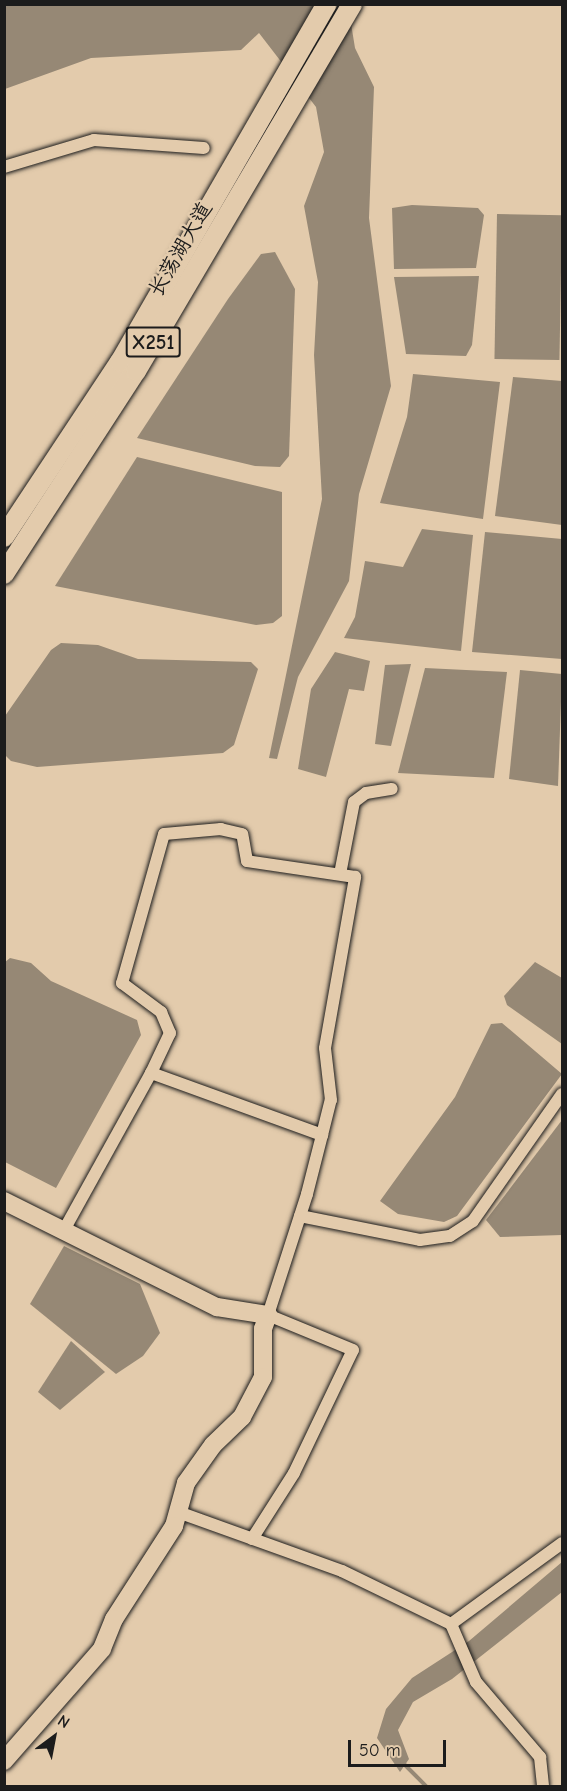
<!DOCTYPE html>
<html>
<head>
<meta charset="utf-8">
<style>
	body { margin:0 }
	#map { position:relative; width:567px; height:1791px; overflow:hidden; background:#e3cbac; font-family:"Comic Neue","LXGW WenKai TC",sans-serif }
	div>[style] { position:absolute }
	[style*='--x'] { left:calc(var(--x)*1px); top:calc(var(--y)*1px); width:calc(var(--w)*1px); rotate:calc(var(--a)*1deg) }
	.water>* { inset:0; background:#968875; transform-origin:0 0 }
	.stream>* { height:4px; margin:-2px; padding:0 2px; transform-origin:2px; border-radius:2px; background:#968875 }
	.roads { filter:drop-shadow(0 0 2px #1c1c1c) drop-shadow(0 0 2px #1c1c1c) }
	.street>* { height:12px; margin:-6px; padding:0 6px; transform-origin:6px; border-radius:6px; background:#e3cbac }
	.secondary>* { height:18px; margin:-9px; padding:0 9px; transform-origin:9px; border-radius:9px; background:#e3cbac }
	.primary>* { height:20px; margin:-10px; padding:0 10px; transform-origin:10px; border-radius:10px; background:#e3cbac }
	span { translate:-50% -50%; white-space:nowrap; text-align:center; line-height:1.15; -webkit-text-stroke:5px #e3cbac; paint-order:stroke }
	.shield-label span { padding:2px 4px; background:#e3cbac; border:2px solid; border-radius:4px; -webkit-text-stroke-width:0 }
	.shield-label { font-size:20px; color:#1c1c1c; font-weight:700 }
	.street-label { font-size:21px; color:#1c1c1c }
	.frame { position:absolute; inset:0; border:6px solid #1c1c1c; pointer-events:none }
	.north { position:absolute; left:24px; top:1707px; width:60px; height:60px; -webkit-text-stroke:4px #e3cbac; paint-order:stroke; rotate:32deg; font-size:16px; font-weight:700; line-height:24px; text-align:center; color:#1c1c1c }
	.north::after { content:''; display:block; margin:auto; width:21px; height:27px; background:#1c1c1c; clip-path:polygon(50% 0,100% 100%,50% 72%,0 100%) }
	.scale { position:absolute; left:348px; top:1740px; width:98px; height:27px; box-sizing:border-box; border:3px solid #1c1c1c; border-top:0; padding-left:8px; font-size:18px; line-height:21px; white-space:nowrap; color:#1c1c1c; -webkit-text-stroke:4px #e3cbac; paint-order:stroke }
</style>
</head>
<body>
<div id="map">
	<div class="water">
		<i style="clip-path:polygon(4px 5px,348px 5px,355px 48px,374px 87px,369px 218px,391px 386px,359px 494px,349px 581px,298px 677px,277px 759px,269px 758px,322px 499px,314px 355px,318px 282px,304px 206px,324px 152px,316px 107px,259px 33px,241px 50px,91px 58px,5px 89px)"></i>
		<i style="clip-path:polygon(412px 205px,478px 208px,484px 215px,476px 268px,394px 269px,392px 208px)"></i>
		<i style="left:497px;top:214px;width:65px;height:145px;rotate:1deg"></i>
		<i style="clip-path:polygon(275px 252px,295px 289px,289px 456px,280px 467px,255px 466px,137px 438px,228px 299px,261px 254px)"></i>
		<i style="clip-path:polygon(479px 276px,472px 345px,466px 356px,406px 354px,394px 277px)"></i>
		<i style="clip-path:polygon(413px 374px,500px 382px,483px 519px,380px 503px,407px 417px)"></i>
		<i style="clip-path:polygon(513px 377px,562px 381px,562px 525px,495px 516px)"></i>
		<i style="clip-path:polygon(137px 457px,282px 492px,282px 616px,273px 623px,256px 625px,55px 586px)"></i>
		<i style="clip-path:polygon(422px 529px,473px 535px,461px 651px,344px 638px,355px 617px,365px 561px,403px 567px)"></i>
		<i style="clip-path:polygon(485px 532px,562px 539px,562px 659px,472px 652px)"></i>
		<i style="clip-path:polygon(61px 643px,98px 645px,138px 659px,251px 662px,258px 669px,234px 745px,223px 753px,37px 767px,11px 761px,5px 755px,5px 716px,51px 650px)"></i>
		<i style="clip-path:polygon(335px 652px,370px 661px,364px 691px,349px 689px,326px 777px,298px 769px,311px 689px)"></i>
		<i style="clip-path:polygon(411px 664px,391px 746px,375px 744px,385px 665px)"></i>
		<i style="clip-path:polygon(425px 668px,507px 672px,494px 778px,398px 773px)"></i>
		<i style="clip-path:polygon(520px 670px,562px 674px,558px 786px,509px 779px)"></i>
		<i style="clip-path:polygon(10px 958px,31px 963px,51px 981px,137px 1020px,141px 1035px,56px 1188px,5px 1162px,4px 963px)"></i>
		<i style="clip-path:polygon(535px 962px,562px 978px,562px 1044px,507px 1005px,504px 996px)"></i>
		<i style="clip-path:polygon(502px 1023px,562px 1074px,457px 1216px,444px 1222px,398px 1214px,380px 1201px,455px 1097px,491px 1024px)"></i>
		<i style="clip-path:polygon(562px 1120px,562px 1235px,500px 1237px,486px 1220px)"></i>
		<i style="clip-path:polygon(64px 1246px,140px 1284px,160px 1333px,143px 1356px,116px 1374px,30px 1304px)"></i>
		<i style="clip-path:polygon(71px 1341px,105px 1372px,60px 1410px,38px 1392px)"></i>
		<i style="clip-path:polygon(562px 1562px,562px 1592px,452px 1679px,413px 1702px,398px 1730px,409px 1759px,400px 1772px,377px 1738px,386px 1709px,412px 1678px,469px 1641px)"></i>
	</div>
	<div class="stream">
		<i style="--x:402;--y:1762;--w:34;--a:45"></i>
	</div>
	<div class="roads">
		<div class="street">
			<i style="--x:4;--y:167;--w:94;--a:-16.7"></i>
			<i style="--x:94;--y:140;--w:110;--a:4.2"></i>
			<i style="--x:340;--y:874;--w:73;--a:-79"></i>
			<i style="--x:354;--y:802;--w:15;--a:-37"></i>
			<i style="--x:366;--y:793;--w:26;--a:-9"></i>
			<i style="--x:300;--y:1216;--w:122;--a:11.3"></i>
			<i style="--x:420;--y:1240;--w:30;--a:-8"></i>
			<i style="--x:450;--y:1236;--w:27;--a:-33"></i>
			<i style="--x:473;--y:1221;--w:155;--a:-55"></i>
			<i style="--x:64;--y:1230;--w:179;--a:-61"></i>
			<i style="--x:178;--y:1512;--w:174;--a:19.8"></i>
			<i style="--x:342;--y:1571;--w:121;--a:25.9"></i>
			<i style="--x:451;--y:1624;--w:63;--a:66.7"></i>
			<i style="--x:476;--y:1682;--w:99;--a:49.5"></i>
			<i style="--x:540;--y:1757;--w:29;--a:84"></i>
			<i style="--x:252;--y:1539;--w:78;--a:-57.5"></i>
			<i style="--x:294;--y:1473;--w:136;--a:-64.4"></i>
			<i style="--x:353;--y:1350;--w:92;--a:-157.6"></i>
			<i style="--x:268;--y:1315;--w:127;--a:-72.1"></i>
			<i style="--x:307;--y:1194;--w:61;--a:-75.7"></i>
			<i style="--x:322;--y:1135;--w:36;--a:-76"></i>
			<i style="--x:331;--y:1100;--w:52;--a:-96.6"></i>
			<i style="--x:325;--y:1048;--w:174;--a:-80"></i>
			<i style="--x:355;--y:877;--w:109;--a:-171.6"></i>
			<i style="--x:247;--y:861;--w:27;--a:-100"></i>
			<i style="--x:242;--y:834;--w:22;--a:-167"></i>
			<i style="--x:221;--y:829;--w:57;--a:175"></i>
			<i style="--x:164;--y:834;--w:155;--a:105.7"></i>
			<i style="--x:122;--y:983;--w:49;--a:36.6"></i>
			<i style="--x:161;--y:1012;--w:23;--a:67"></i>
			<i style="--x:170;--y:1033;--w:44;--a:115.4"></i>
			<i style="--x:151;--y:1073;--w:182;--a:19.9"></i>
			<i style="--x:451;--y:1624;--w:137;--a:-36.1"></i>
		</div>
		<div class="secondary">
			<i style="--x:4;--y:1201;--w:238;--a:26.5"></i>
			<i style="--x:217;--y:1307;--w:52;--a:8.9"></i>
			<i style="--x:268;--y:1315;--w:15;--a:110"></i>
			<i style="--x:263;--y:1329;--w:48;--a:90"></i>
			<i style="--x:263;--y:1377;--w:45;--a:117.7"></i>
			<i style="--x:242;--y:1417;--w:40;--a:136"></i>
			<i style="--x:213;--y:1445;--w:47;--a:125.4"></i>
			<i style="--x:186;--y:1483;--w:45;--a:105.6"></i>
			<i style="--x:174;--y:1526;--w:111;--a:122.8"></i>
			<i style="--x:114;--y:1619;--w:32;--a:112"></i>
			<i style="--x:102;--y:1649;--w:149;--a:131.2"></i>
		</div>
		<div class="primary">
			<i style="--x:4;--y:537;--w:210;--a:-56.5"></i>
			<i style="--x:120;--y:362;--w:414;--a:-60"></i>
			<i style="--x:4;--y:574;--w:242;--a:-57"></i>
			<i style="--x:136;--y:371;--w:426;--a:-59.5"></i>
		</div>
	</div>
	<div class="shield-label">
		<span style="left:153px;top:342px">X251</span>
	</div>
	<div class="street-label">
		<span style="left:180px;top:249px;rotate:-60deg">长荡湖大道</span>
	</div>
	<div class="frame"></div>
	<div class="north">N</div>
	<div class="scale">50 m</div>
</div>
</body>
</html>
